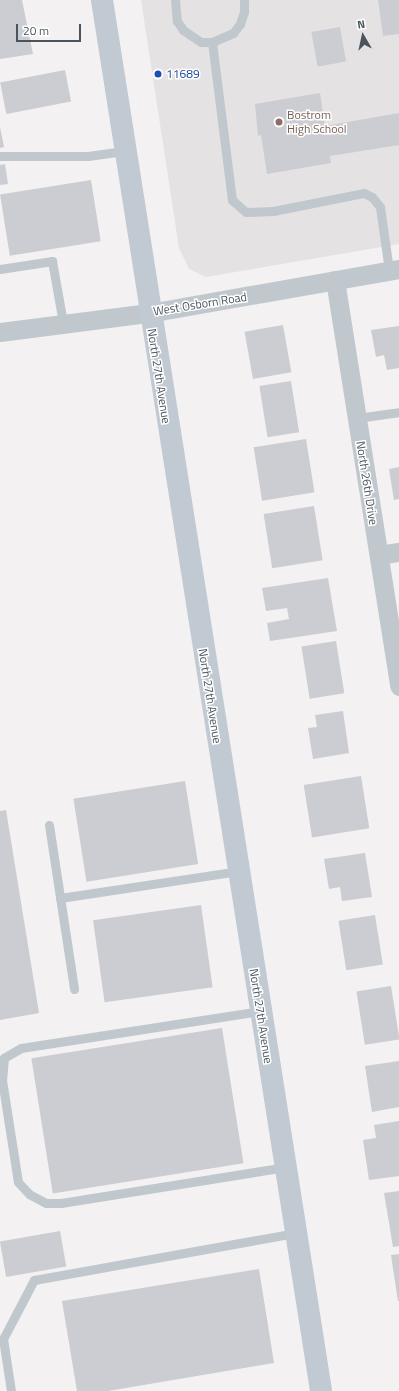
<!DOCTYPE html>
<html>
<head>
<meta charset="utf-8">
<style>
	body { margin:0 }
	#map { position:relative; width:399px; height:1391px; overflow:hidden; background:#f3f1f1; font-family:"Titillium Web",sans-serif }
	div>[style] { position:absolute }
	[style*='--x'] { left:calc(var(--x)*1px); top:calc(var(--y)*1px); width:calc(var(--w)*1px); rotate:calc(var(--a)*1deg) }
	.education>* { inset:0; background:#e4e2e2 }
	.building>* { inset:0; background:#cbcdd3; transform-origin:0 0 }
	.lane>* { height:9px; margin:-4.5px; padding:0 4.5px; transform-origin:4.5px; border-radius:4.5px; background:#c0c8ce }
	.street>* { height:19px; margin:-9.5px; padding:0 9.5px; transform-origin:9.5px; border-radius:9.5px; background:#c0c8ce }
	.secondary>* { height:22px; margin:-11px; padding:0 11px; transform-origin:11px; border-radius:11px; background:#c1c9d3 }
	.dots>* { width:11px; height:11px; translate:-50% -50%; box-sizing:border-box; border:2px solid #fff; border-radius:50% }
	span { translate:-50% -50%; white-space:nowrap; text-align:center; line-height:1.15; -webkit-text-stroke:3px #fff; paint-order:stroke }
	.transit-label { font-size:12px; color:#164399 }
	.left { translate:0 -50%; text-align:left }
	.education-label { font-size:12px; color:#785e54 }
	.street-label { font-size:12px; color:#4a545d }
	.north { position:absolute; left:343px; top:16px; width:40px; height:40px; -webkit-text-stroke:3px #fff; paint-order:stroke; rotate:351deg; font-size:11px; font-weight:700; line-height:16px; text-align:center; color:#4a545d }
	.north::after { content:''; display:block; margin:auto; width:14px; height:18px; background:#4a545d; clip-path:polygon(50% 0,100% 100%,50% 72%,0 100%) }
	.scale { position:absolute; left:16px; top:24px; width:65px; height:18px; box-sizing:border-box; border:2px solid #4a545d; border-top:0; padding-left:5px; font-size:12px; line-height:14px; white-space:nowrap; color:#4a545d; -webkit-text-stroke:3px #fff; paint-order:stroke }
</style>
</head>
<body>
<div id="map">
	<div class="education">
		<i style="clip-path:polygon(141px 0,399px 0,399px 244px,206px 277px,189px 269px,179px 248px)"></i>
	</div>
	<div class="building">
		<i style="clip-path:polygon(0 0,22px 0,33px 54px,0 59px)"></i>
		<i style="clip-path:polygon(378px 0,399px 0,399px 34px,383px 36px)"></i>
		<i style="left:340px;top:27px;width:35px;height:29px;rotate:80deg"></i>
		<i style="left:65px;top:70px;width:32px;height:66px;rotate:79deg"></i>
		<i style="clip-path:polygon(320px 93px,325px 126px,399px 113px,399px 145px,330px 156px,331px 163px,267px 174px,261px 135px,258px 136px,255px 104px)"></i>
		<i style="clip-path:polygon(0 127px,4px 147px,0 148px)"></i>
		<i style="clip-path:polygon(5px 164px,8px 184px,0 185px,0 165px)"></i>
		<i style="left:91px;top:180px;width:62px;height:92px;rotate:81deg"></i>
		<i style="left:283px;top:325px;width:48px;height:39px;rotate:80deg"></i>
		<i style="clip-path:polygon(399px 326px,399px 368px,387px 370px,384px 355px,376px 357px,371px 330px)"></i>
		<i style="left:291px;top:381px;width:52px;height:32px;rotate:81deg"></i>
		<i style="left:306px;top:439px;width:54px;height:53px;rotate:81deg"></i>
		<i style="clip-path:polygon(399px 467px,399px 499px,394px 500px,389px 469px)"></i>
		<i style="left:314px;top:506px;width:55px;height:51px;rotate:81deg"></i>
		<i style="clip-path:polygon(328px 578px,337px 631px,270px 641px,267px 623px,289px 619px,287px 608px,266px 611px,262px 588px)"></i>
		<i style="left:336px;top:641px;width:53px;height:35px;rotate:81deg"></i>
		<i style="clip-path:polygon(343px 711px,349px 753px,313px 759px,308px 728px,317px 727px,315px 715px)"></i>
		<i style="left:361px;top:776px;width:53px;height:58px;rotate:81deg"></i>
		<i style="left:185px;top:781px;width:84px;height:113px;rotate:81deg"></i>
		<i style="clip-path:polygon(6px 810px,39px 1013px,0 1020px,0 811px)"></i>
		<i style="clip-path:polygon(365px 853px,372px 897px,342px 901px,340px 887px,329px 889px,324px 859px)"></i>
		<i style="left:201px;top:905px;width:83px;height:109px;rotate:82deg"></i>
		<i style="left:375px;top:915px;width:50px;height:37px;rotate:81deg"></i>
		<i style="left:391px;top:986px;width:54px;height:35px;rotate:81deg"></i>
		<i style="left:222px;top:1028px;width:137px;height:193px;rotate:81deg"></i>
		<i style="clip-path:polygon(399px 1061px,399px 1107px,372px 1112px,365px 1066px)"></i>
		<i style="clip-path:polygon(399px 1121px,399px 1176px,369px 1180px,363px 1140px,376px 1138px,374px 1125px)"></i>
		<i style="clip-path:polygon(399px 1191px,399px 1246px,393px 1247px,384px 1193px)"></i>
		<i style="left:60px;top:1231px;width:36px;height:61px;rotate:80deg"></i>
		<i style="clip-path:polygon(399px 1254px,399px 1301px,398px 1301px,391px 1255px)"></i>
		<i style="clip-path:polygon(259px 1269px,274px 1363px,108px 1391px,77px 1391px,62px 1301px)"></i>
	</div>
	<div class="lane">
		<i style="--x:175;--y:0;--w:21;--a:85"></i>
		<i style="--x:177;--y:21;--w:11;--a:56"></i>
		<i style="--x:183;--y:30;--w:22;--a:34"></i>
		<i style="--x:201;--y:42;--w:11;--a:0"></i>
		<i style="--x:212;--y:42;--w:23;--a:-23"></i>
		<i style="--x:233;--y:33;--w:11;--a:-52"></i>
		<i style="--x:240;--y:24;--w:13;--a:-72"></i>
		<i style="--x:244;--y:12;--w:12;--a:-90"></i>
		<i style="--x:212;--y:42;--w:159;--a:82.8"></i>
		<i style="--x:232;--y:200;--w:18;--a:41"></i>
		<i style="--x:246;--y:212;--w:27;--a:-2"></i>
		<i style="--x:273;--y:211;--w:93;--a:-11.2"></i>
		<i style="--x:364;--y:193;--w:9;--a:27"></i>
		<i style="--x:372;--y:197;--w:13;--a:51"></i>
		<i style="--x:380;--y:207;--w:64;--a:81.9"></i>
		<i style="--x:0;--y:156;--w:88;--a:0"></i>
		<i style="--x:88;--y:156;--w:36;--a:-8"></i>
		<i style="--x:0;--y:269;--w:53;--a:-8.7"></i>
		<i style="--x:52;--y:261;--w:63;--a:79.9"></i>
		<i style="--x:357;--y:418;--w:42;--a:-8.1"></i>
		<i style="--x:49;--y:825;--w:166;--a:81.3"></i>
		<i style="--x:60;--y:898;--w:180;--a:-8.6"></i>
		<i style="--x:260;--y:1011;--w:242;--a:171.2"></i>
		<i style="--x:21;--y:1048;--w:20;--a:150"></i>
		<i style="--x:4;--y:1058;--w:22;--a:95"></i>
		<i style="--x:2;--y:1080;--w:103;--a:81.1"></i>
		<i style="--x:18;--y:1182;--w:16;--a:47"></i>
		<i style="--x:29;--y:1194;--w:19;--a:28"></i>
		<i style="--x:46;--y:1203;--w:15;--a:0"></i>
		<i style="--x:61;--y:1203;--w:227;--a:-9.1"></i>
		<i style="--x:11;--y:1391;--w:53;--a:-98.7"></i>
		<i style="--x:3;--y:1339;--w:67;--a:-62.3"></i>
		<i style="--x:34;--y:1280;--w:265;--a:-10.2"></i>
	</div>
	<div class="street">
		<i style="--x:335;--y:280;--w:411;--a:81"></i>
		<i style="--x:0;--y:332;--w:150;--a:-7.3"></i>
		<i style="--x:149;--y:313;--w:254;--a:-10"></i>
		<i style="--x:379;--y:555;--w:20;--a:-9"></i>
	</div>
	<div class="secondary">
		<i style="--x:102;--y:0;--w:1408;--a:81.05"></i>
	</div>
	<div class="dots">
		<i style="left:158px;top:74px;background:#1a4fb4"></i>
		<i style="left:279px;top:122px;background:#8d6e63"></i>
	</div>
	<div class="transit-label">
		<span class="left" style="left:166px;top:74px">11689</span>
	</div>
	<div class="education-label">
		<span class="left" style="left:287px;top:122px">Bostrom<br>High School</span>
	</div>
	<div class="street-label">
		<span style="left:200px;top:304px;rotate:-9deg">West Osborn Road</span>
		<span style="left:159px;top:376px;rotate:81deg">North 27th Avenue</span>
		<span style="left:367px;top:483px;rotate:81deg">North 26th Drive</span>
		<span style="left:210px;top:696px;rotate:81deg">North 27th Avenue</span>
		<span style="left:261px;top:1016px;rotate:81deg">North 27th Avenue</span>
	</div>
	<div class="north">N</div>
	<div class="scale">20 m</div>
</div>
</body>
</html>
